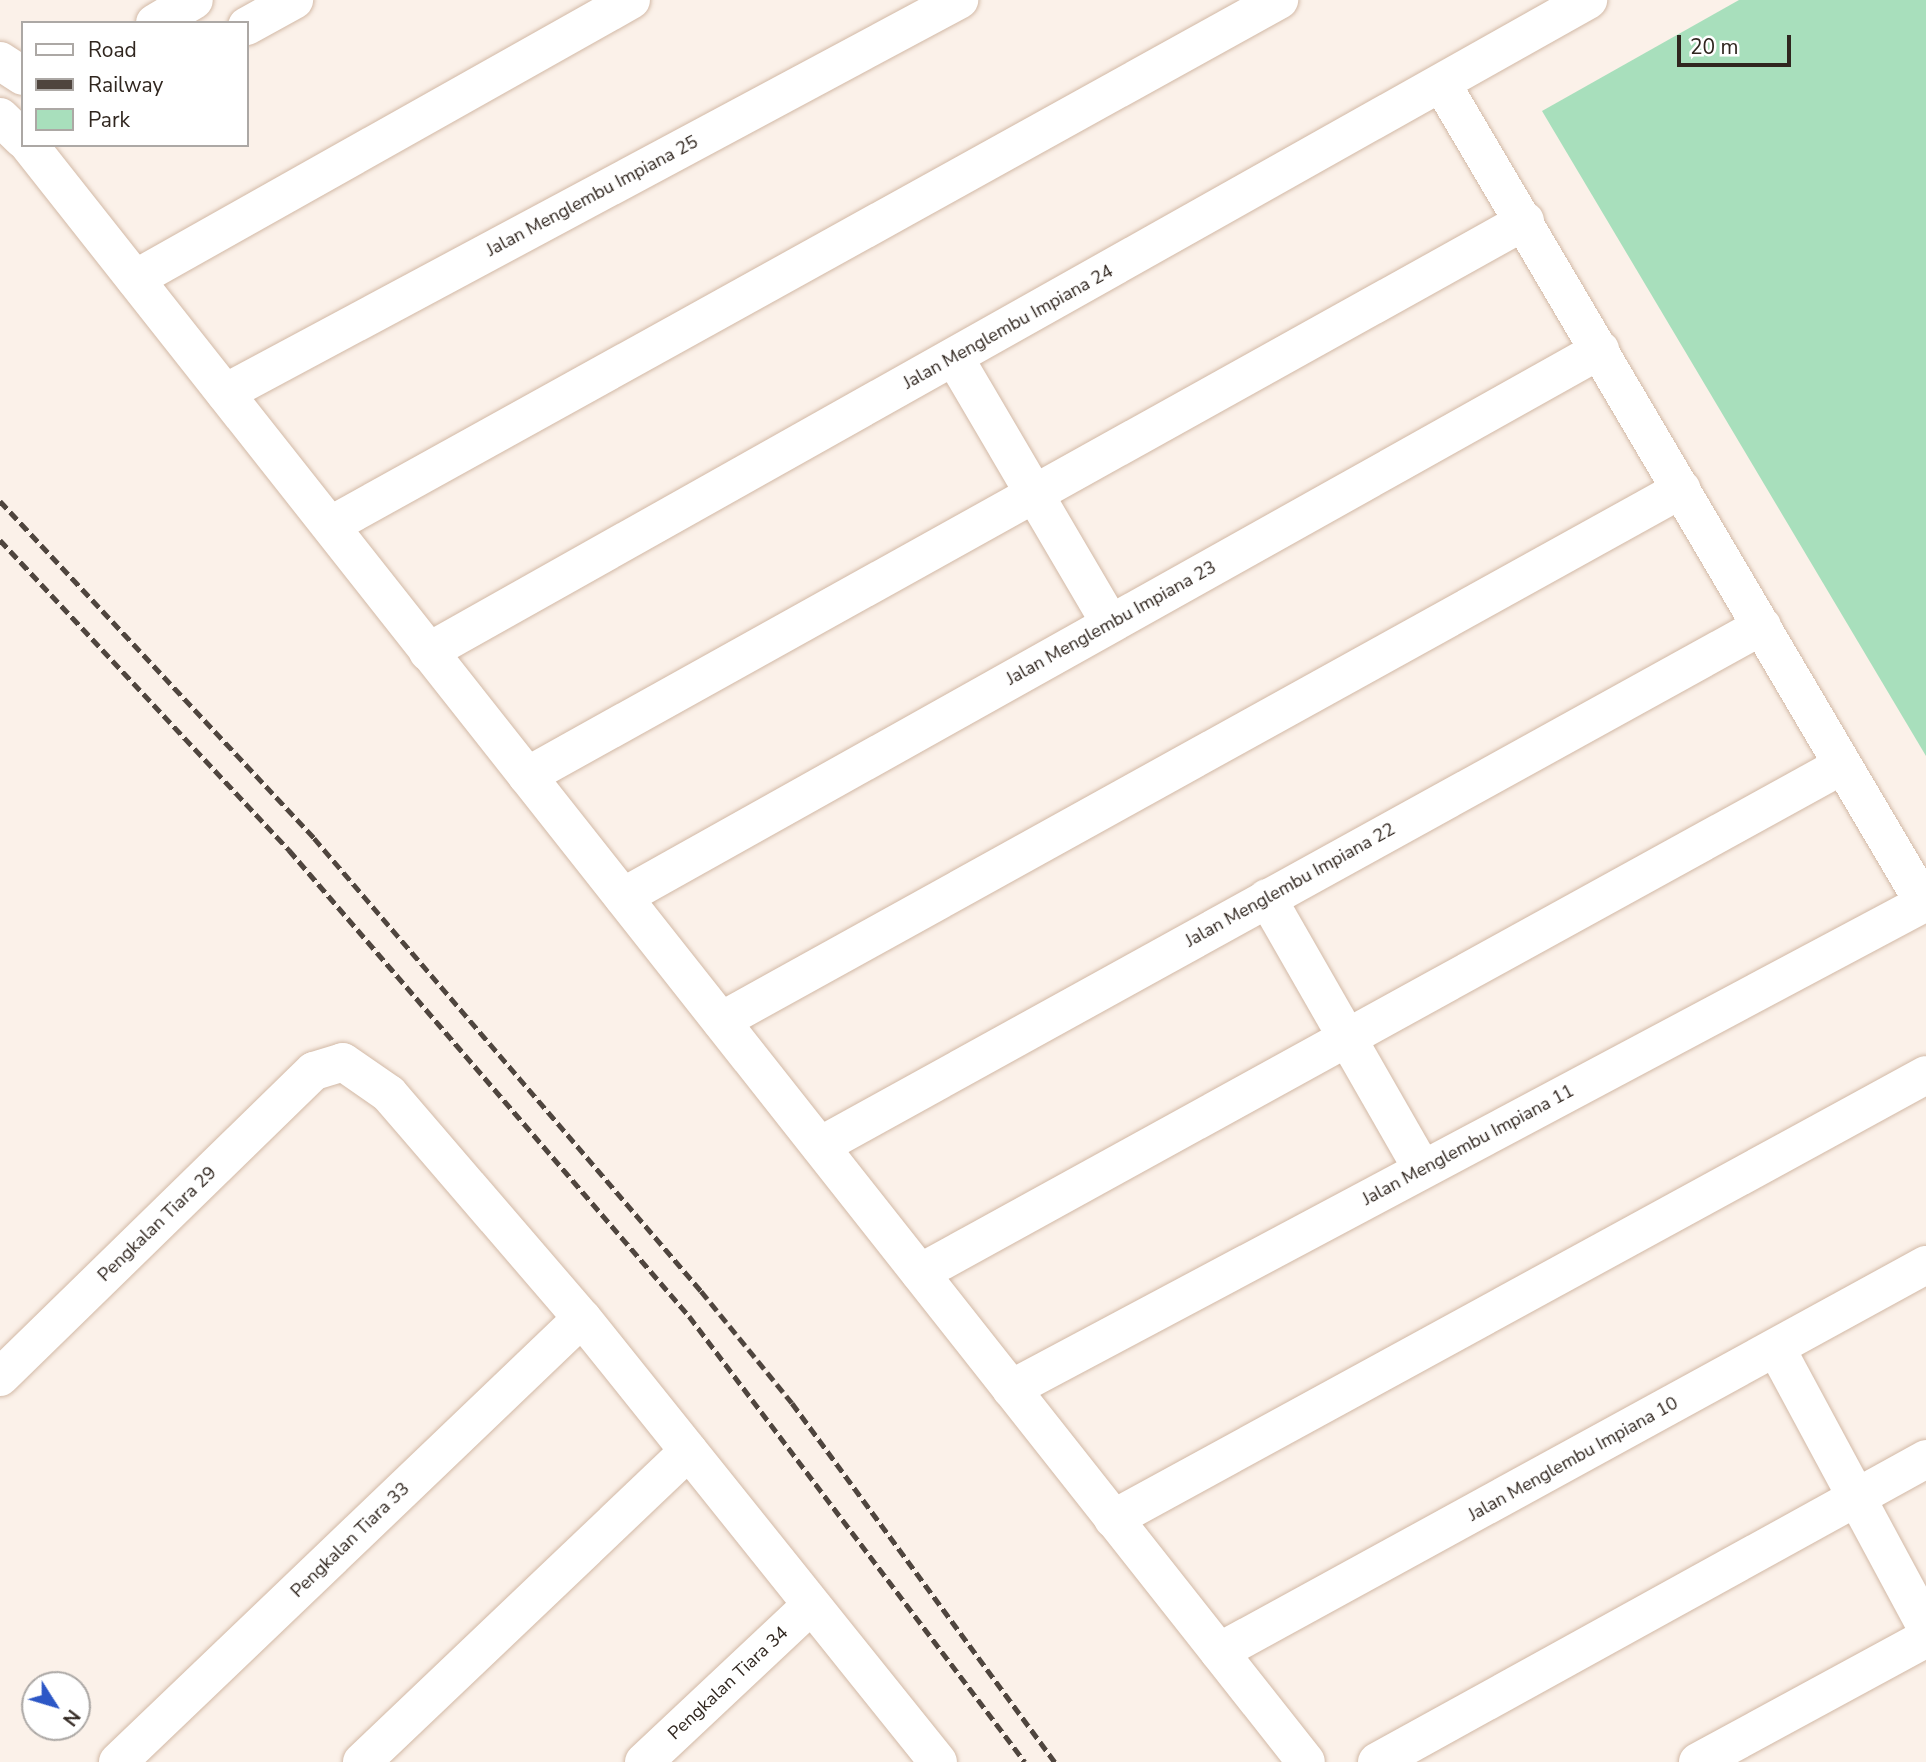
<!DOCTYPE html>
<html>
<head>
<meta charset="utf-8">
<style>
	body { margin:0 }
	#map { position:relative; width:1926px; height:1762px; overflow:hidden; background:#fbf1e9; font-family:"Nunito Sans",sans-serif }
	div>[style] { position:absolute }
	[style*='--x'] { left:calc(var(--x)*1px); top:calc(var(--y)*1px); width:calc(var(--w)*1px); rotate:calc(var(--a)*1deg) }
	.green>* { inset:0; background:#a8dfbc }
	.roads { filter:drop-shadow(0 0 2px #d2b9a6) drop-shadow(0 0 2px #d2b9a6) }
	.minor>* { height:38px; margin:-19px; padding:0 19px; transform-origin:19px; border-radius:19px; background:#fff }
	.rail>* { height:5px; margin-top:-2.5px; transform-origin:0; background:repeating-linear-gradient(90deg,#4f453e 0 10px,transparent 0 15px) }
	span { translate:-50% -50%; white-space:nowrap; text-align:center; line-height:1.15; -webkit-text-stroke:6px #fff; paint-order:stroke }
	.street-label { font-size:18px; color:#30261f }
	.legend { position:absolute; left:21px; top:21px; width:228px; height:126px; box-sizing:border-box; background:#fff; border:2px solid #aca8a5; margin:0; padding:9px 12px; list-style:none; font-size:21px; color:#30261f }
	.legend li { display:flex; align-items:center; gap:14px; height:35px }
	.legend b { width:35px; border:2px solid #aca8a5 }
	.north { position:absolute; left:21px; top:1671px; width:70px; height:70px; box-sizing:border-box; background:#fff; border:2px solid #aca8a5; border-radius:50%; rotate:127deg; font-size:19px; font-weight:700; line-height:28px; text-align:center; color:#30261f }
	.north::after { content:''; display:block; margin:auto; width:24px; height:32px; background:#2c57c6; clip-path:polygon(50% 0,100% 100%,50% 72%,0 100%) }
	.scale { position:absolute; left:1677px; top:35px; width:114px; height:32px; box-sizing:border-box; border:4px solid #30261f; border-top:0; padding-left:9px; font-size:21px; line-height:24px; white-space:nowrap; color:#30261f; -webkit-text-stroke:5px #fff; paint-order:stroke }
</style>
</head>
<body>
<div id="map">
	<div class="green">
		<i style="clip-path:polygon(1739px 0,1926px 0,1926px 756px,1542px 111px)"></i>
	</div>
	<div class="roads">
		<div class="minor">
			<i style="--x:155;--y:23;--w:45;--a:-30.5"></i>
			<i style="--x:247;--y:26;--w:54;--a:-29"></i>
			<i style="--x:0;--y:61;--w:27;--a:33"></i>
			<i style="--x:1443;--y:86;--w:948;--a:59.51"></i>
			<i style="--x:0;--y:117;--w:32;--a:44"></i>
			<i style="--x:29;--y:145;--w:2060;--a:51.7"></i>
			<i style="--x:135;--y:279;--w:569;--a:-29.36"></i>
			<i style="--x:954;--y:357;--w:308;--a:59.6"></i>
			<i style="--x:225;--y:393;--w:833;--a:-28.17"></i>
			<i style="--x:331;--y:525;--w:1084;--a:-28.98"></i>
			<i style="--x:428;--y:652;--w:1331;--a:-29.34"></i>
			<i style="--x:527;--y:776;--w:1142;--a:-29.08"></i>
			<i style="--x:623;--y:897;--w:1120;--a:-29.24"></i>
			<i style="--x:1267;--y:898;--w:312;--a:60.2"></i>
			<i style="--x:721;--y:1021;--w:1098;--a:-28.97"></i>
			<i style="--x:820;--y:1146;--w:1076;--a:-28.9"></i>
			<i style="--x:920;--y:1273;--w:1051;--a:-28.83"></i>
			<i style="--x:1776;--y:1348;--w:316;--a:61.7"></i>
			<i style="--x:0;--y:1377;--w:438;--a:-44.3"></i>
			<i style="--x:314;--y:1071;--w:30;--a:-17"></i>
			<i style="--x:343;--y:1062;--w:56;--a:34.8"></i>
			<i style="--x:389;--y:1094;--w:296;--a:49.3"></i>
			<i style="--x:582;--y:1318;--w:569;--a:51.28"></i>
			<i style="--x:1011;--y:1389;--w:1037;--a:-28.02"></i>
			<i style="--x:1113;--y:1519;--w:926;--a:-28.64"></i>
			<i style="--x:1219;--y:1652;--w:806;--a:-28.7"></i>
			<i style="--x:118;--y:1762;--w:642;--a:-43.74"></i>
			<i style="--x:362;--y:1762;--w:451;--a:-43.6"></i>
			<i style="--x:644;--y:1762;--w:229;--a:-43.2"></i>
			<i style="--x:1377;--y:1762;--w:627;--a:-28.89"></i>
			<i style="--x:1698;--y:1762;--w:260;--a:-28.5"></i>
		</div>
	</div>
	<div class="rail">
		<i style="--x:0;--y:501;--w:461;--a:47"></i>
		<i style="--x:314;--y:838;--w:596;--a:49.49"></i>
		<i style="--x:701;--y:1291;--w:144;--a:50.9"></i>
		<i style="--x:792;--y:1403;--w:445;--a:53.8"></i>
		<i style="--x:0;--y:540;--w:424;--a:47"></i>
		<i style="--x:289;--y:850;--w:614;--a:49.36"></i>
		<i style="--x:689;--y:1316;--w:558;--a:53.01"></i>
	</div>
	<div class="street-label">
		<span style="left:592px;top:196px;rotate:-28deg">Jalan Menglembu Impiana 25</span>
		<span style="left:1008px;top:327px;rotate:-29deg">Jalan Menglembu Impiana 24</span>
		<span style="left:1111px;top:623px;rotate:-29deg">Jalan Menglembu Impiana 23</span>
		<span style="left:1290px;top:885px;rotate:-29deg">Jalan Menglembu Impiana 22</span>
		<span style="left:1468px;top:1145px;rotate:-28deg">Jalan Menglembu Impiana 11</span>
		<span style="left:157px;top:1224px;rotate:-44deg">Pengkalan Tiara 29</span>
		<span style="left:1573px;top:1459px;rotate:-29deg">Jalan Menglembu Impiana 10</span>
		<span style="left:350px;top:1540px;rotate:-44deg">Pengkalan Tiara 33</span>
		<span style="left:728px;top:1683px;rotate:-43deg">Pengkalan Tiara 34</span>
	</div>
	<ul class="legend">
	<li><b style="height:9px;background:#fff"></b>Road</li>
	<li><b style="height:9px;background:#4f453e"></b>Railway</li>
	<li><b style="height:19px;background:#a8dfbc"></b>Park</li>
	</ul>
	<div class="north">N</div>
	<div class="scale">20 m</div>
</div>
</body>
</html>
